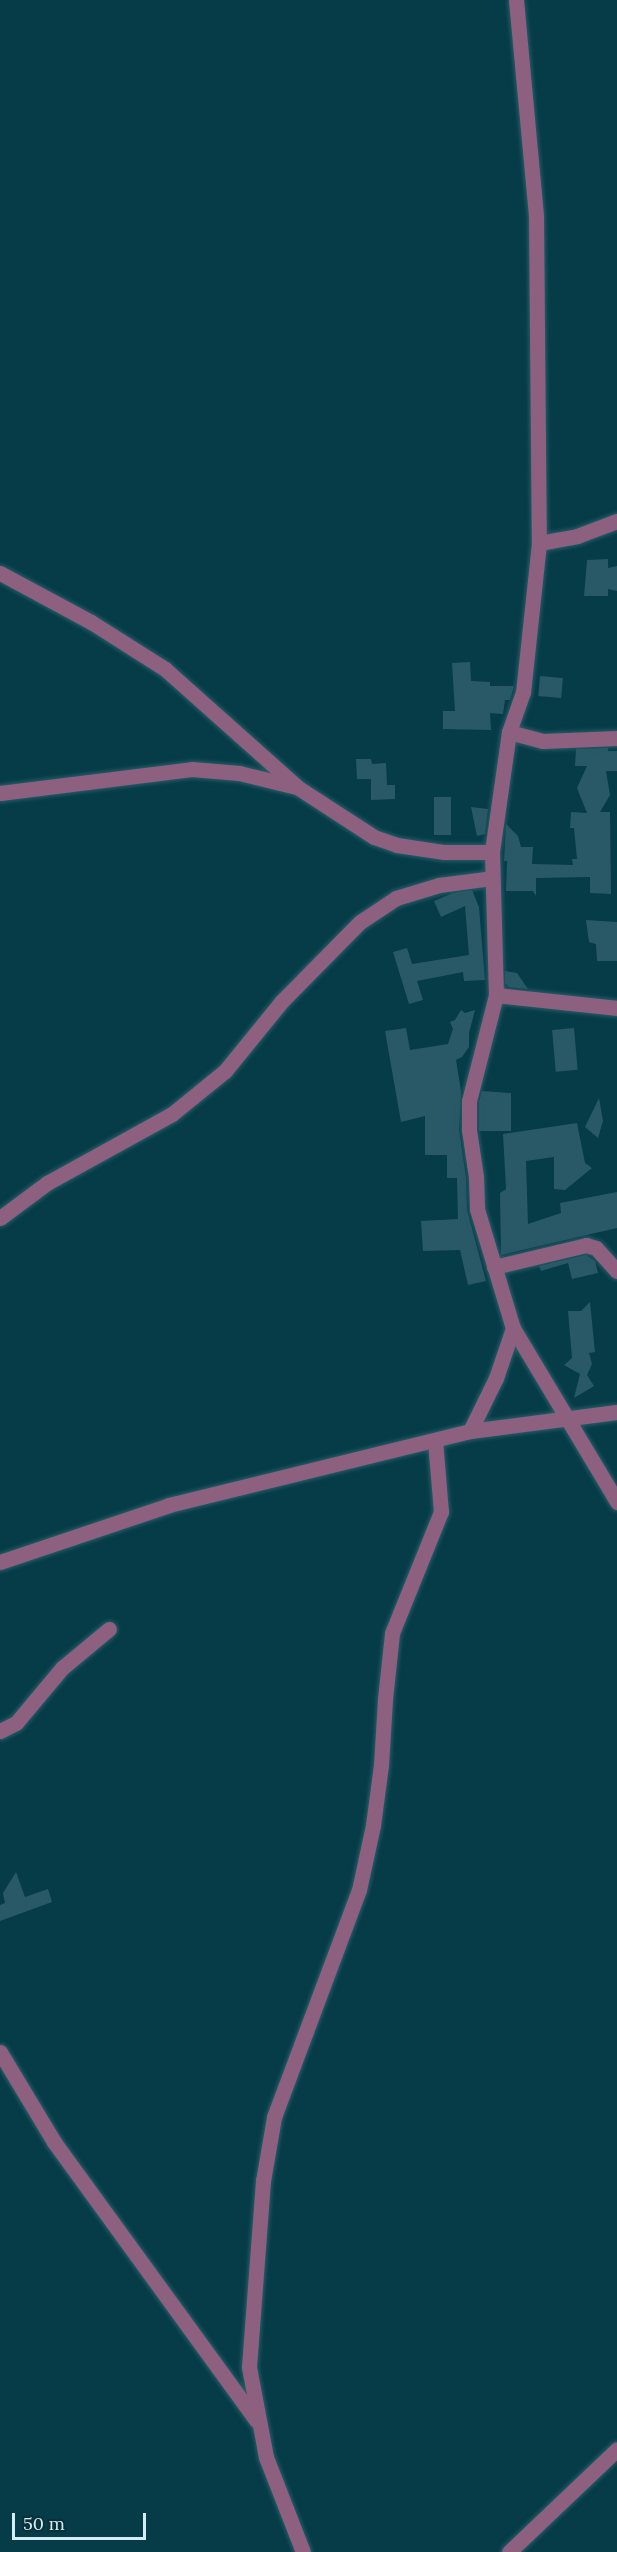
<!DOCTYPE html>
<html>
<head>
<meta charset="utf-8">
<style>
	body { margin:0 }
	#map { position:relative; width:617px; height:2552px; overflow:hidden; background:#053c48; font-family:Lora,serif }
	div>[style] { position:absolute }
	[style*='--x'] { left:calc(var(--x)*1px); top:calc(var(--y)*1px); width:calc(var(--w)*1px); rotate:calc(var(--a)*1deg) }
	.building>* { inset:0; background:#295967; transform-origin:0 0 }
	.roads { filter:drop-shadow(0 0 2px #2a5c67) drop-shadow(0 0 2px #2a5c67) }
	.minor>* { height:15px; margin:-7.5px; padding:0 7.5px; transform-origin:7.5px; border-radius:7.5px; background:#8e6080 }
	span { translate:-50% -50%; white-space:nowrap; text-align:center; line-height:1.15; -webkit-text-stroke:5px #09303a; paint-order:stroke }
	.scale { position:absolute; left:12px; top:2513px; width:134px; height:27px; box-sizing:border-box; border:3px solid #d4edf4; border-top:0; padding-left:8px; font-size:18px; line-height:21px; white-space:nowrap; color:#d4edf4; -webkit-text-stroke:4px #09303a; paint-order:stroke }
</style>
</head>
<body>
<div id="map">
	<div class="building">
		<i style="clip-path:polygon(608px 559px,608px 568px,617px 566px,617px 591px,608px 589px,608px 596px,584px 596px,587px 560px)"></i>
		<i style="clip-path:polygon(470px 662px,471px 681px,490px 682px,490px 686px,514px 686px,510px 700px,505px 700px,503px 714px,490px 713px,491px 730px,443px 729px,443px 711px,455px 711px,452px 663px)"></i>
		<i style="left:540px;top:676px;width:23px;height:20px;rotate:5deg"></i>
		<i style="clip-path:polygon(608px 748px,608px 751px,617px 751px,617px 771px,606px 771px,610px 795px,600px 812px,610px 812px,611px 894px,590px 893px,590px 877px,536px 878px,536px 896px,533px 891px,506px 891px,507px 861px,504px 861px,506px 824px,518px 836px,521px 847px,533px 847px,532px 864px,573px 865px,572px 859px,577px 859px,574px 828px,570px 828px,571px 812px,587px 813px,577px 788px,587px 766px,575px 766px,576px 749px)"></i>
		<i style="clip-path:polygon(356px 759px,371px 759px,372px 764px,386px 763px,387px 785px,395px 785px,395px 799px,371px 800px,371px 779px,357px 779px)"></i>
		<i style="left:451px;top:797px;width:38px;height:17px;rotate:90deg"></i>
		<i style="clip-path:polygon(471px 807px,488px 809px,485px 834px,477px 836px)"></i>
		<i style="clip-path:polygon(472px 890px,479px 907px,485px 980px,464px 981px,463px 972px,417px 981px,423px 1000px,409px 1004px,393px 952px,407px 948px,412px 964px,469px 955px,465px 906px,441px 917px,434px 901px,453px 893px)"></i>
		<i style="clip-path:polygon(586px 920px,617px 922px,617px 961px,597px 961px,596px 944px,589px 942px)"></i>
		<i style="clip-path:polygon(505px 971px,517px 973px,528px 989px,509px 987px,505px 983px)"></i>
		<i style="clip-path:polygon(461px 1010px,465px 1013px,475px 1010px,469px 1033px,469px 1047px,462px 1057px,456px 1060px,461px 1091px,459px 1130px,466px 1178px,467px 1210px,486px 1281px,468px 1285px,460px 1250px,423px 1251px,421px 1221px,458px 1219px,457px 1178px,447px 1178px,447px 1155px,425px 1155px,425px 1116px,401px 1122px,385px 1031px,406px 1028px,410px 1050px,448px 1044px,453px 1029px,450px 1022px,455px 1020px)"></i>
		<i style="left:574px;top:1028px;width:42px;height:22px;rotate:85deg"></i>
		<i style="clip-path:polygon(482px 1091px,511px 1093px,511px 1131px,479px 1131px,479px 1102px)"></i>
		<i style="clip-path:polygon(599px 1098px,603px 1121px,598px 1138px,585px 1127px)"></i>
		<i style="clip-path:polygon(577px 1123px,585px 1163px,592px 1168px,565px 1190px,554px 1189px,554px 1157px,526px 1161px,528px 1224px,561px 1213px,560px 1203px,617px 1192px,617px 1228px,501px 1255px,500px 1193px,506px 1189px,503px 1134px)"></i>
		<i style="clip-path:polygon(586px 1255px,595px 1261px,598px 1273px,572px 1279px,568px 1263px,541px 1271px,539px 1266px)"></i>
		<i style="clip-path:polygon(590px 1302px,595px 1352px,589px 1353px,592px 1364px,587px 1375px,594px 1386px,574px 1398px,580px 1374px,564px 1365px,572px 1358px,568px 1311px,581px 1311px)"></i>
		<i style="clip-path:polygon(16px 1872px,25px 1897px,48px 1889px,52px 1902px,0 1921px,0 1905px,5px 1903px,3px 1893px)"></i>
	</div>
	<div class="roads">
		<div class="minor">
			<i style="--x:516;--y:0;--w:217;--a:84.7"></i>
			<i style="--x:536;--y:216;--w:327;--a:89.5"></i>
			<i style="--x:539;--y:543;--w:150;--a:96.1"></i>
			<i style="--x:523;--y:692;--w:42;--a:109.3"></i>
			<i style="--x:509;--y:732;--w:121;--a:98.1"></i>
			<i style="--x:492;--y:852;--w:143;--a:88.4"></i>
			<i style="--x:496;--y:995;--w:109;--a:104.3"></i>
			<i style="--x:469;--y:1101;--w:29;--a:90"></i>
			<i style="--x:469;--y:1130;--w:48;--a:81.5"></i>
			<i style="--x:476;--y:1177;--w:32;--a:88"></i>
			<i style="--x:477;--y:1209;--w:124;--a:73.2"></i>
			<i style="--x:513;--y:1328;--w:203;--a:59.1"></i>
			<i style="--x:539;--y:543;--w:39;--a:-10"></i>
			<i style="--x:577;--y:536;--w:43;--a:-20.6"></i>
			<i style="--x:0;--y:573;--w:103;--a:28.3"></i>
			<i style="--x:91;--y:622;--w:88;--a:32.4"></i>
			<i style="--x:165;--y:669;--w:174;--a:41.7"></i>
			<i style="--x:509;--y:732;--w:35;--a:15"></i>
			<i style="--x:543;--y:741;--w:74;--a:-2.3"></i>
			<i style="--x:0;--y:793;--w:193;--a:-7.1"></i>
			<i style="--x:192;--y:769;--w:47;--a:4.9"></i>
			<i style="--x:239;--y:773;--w:60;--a:13.6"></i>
			<i style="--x:297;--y:787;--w:92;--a:33"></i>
			<i style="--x:374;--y:837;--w:24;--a:19"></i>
			<i style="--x:397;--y:845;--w:48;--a:8.5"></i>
			<i style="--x:444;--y:852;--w:48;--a:0"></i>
			<i style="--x:496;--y:995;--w:122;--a:6.1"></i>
			<i style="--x:0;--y:1218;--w:59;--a:-36.7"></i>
			<i style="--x:47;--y:1183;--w:143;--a:-28.9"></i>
			<i style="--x:172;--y:1114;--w:68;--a:-39.1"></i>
			<i style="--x:225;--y:1071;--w:89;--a:-50.9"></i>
			<i style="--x:281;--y:1002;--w:112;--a:-45.4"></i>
			<i style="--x:360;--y:922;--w:43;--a:-33.7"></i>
			<i style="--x:396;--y:898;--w:45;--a:-16.8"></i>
			<i style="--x:439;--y:885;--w:53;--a:-7.5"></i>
			<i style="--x:494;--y:1267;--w:95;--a:-13.4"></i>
			<i style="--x:586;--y:1245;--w:10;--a:17"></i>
			<i style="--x:596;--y:1248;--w:31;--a:48"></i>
			<i style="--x:470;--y:1431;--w:59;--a:-63.9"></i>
			<i style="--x:496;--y:1378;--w:53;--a:-71.2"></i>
			<i style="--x:0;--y:1562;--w:178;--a:-18.6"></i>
			<i style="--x:169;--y:1505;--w:310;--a:-13.8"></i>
			<i style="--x:470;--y:1431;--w:148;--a:-7.4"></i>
			<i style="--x:0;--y:1731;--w:18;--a:-27"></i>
			<i style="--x:16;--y:1723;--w:72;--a:-50.1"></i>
			<i style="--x:62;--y:1668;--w:61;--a:-39.7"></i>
			<i style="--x:0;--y:2052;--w:105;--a:59"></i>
			<i style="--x:54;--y:2142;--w:344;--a:54"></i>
			<i style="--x:303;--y:2552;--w:102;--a:-111.3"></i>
			<i style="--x:266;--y:2457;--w:92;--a:-100.7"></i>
			<i style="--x:249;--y:2367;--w:187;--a:-85.7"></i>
			<i style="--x:263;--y:2181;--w:65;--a:-80.2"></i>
			<i style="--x:274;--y:2117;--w:242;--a:-69.5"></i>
			<i style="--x:359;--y:1890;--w:66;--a:-77.8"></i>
			<i style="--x:373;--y:1825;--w:61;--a:-82.4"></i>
			<i style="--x:381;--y:1765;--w:66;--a:-86.5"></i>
			<i style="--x:385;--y:1699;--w:66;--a:-83.9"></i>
			<i style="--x:392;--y:1633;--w:131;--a:-68"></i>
			<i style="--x:441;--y:1512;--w:72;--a:-94.8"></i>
			<i style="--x:509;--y:2552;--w:149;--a:-43.6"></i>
		</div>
	</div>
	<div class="scale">50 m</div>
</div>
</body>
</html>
